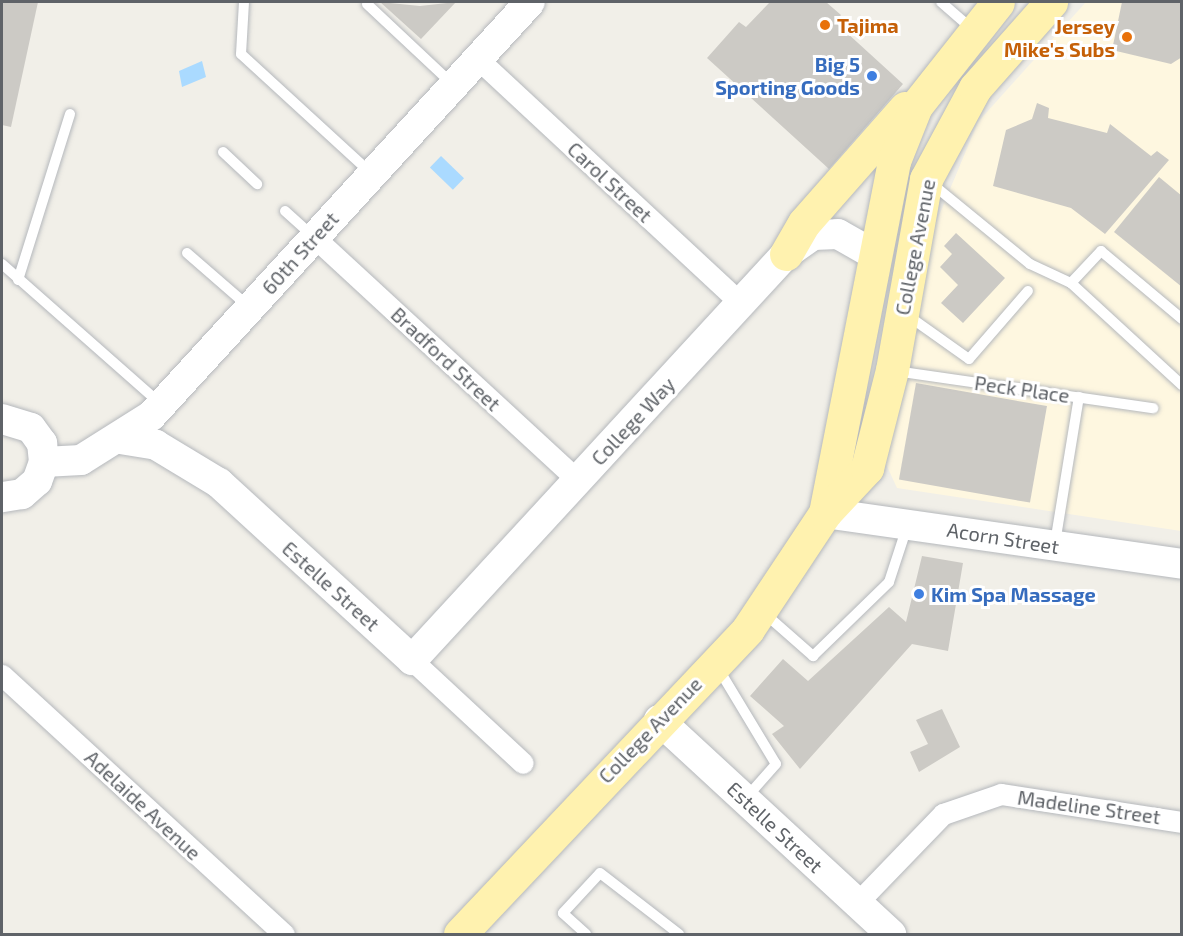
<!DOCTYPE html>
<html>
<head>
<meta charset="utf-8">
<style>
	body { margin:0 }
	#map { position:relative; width:1183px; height:936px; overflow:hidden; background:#f1efe8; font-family:"Exo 2",sans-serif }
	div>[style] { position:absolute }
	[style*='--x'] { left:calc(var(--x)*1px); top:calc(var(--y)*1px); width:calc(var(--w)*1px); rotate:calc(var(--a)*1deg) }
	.commercial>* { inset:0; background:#fef7e0 }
	.water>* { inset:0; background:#aadaff; transform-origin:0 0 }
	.building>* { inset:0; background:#cccac5; transform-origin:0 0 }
	.roads { filter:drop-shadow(0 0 2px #b5b8bc) drop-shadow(0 0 2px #b5b8bc) }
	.lane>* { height:10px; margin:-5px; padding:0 5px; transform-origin:5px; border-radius:5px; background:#fff }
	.street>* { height:21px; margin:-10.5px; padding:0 10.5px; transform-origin:10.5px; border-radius:10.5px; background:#fff }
	.secondary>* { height:30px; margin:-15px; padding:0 15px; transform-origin:15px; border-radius:15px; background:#fff }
	.primary>* { height:33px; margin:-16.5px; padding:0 16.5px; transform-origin:16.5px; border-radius:16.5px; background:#fff2af }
	.dots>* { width:16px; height:16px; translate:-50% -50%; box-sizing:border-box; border:3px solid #fff; border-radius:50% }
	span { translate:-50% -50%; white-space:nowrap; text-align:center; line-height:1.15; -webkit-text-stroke:6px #fff; paint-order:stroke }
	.food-label { font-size:20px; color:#c56008; font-weight:700 }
	.left { translate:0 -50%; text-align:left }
	.right { translate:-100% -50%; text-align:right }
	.shop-label { font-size:20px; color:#366cbe; font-weight:700 }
	.street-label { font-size:20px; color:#5f6368 }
	.frame { position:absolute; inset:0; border:3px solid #5f6368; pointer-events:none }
</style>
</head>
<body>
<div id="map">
	<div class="commercial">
		<i style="clip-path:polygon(1086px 2px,1181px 2px,1181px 531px,897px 488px,885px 462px,933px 230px,978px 122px)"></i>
	</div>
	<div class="water">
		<i style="clip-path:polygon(202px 61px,206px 77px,182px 87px,179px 71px)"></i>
		<i style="left:441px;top:156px;width:32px;height:16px;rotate:44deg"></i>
	</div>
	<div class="building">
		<i style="clip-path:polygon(2px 2px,38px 2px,11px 127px,2px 125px)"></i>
		<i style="clip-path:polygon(380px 2px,420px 6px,456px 2px,421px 39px)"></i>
		<i style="clip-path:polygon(770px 2px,826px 2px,841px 15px,835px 22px,903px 84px,829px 169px,707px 58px,739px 22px,746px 27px)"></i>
		<i style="clip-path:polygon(1122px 2px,1182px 2px,1182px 57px,1171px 64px,1112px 50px)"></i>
		<i style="clip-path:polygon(1037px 103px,1049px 108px,1048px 118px,1107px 133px,1110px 124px,1151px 156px,1157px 151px,1169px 160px,1105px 234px,1071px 208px,993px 186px,1006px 130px,1032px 119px)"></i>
		<i style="clip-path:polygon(1159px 177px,1182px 196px,1182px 287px,1114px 232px)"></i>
		<i style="clip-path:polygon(956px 233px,1005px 278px,963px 323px,941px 303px,958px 285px,940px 267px,952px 254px,944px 246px)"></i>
		<i style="left:916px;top:383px;width:133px;height:98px;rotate:10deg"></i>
		<i style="clip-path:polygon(922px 556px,963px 563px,948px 651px,912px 644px,800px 769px,772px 734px,784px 726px,750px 696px,783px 659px,808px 681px,889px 607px,906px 622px)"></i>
		<i style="clip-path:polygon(942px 709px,960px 747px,919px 772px,910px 752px,928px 744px,916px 720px)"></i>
	</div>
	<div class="roads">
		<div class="lane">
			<i style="--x:244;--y:2;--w:52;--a:93.3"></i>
			<i style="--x:241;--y:54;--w:175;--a:42.5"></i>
			<i style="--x:941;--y:2;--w:41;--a:41.1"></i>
			<i style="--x:367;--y:4;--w:115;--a:43.2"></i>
			<i style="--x:223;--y:152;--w:47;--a:43.3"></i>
			<i style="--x:931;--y:183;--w:128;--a:39.3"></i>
			<i style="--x:1030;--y:264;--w:45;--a:24.9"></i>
			<i style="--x:1071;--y:283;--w:151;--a:42.6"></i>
			<i style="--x:285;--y:211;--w:39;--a:42"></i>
			<i style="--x:187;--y:253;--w:81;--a:41"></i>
			<i style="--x:2;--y:264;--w:212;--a:41.4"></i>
			<i style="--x:18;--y:280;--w:174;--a:-72.6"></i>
			<i style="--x:1071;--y:283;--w:44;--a:-46.8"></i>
			<i style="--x:1101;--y:251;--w:106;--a:40"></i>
			<i style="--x:907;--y:315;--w:76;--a:35.4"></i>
			<i style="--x:969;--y:359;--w:90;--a:-49.1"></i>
			<i style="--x:895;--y:371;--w:261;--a:8.2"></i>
			<i style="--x:1055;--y:543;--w:148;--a:-80.7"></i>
			<i style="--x:763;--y:612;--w:67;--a:41.3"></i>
			<i style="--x:813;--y:656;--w:106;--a:-44.2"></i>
			<i style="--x:889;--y:582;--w:58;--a:-71.9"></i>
			<i style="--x:718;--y:668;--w:112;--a:58.9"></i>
			<i style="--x:776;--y:764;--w:47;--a:131.5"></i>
			<i style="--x:586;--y:934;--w:31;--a:-138"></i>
			<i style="--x:563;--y:913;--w:54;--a:-47.2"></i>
			<i style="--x:600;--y:873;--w:100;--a:37.7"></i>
		</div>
		<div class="street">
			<i style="--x:478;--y:59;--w:360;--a:42.9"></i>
			<i style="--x:314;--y:237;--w:359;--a:42.7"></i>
			<i style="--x:412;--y:660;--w:151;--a:42.9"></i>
			<i style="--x:2;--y:675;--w:383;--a:42.6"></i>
			<i style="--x:857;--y:903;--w:124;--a:-46"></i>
			<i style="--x:943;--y:814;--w:61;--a:-19"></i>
			<i style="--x:1001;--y:794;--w:183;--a:8.8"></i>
		</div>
		<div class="secondary">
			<i style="--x:2;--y:419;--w:30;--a:17"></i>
			<i style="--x:31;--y:428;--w:19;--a:54"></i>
			<i style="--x:42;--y:443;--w:19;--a:84"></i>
			<i style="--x:44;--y:462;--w:20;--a:110"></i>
			<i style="--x:37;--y:481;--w:20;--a:139"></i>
			<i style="--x:22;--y:494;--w:20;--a:171"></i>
			<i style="--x:120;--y:439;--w:36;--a:9"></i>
			<i style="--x:156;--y:445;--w:74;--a:31.1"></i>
			<i style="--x:219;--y:483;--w:262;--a:42.5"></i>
			<i style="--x:412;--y:660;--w:552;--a:-47.35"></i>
			<i style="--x:786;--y:254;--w:33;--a:-35"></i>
			<i style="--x:813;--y:235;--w:25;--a:-2"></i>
			<i style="--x:838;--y:234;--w:40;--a:29.7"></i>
			<i style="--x:44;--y:462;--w:37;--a:-3"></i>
			<i style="--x:81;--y:460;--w:83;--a:-32.2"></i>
			<i style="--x:151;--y:416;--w:561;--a:-47.53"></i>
			<i style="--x:825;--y:513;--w:361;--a:8.1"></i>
			<i style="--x:659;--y:720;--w:316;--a:42.7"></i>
		</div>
		<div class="primary">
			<i style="--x:786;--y:254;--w:36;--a:-60"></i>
			<i style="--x:804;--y:223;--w:153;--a:-48.7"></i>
			<i style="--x:825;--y:513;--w:359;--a:-78.9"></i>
			<i style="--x:894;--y:161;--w:59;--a:-68.2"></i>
			<i style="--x:916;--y:106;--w:132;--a:-51.7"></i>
			<i style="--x:460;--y:934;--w:419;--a:-46.6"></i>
			<i style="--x:748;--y:629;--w:139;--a:-56.4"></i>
			<i style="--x:825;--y:513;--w:62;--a:-47"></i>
			<i style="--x:867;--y:468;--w:101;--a:-75.7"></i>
			<i style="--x:892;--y:370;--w:194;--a:-79.9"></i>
			<i style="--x:926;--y:179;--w:103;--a:-61.7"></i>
			<i style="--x:975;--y:88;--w:115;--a:-48.5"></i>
		</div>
	</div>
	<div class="dots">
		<i style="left:825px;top:25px;background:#e8710a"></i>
		<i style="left:1127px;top:37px;background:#e8710a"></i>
		<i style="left:872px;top:76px;background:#3f7fe0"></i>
		<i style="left:919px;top:594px;background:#3f7fe0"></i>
	</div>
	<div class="food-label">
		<span class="left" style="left:837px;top:25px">Tajima</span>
		<span class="right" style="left:1115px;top:38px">Jersey<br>Mike's Subs</span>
	</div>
	<div class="shop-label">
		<span class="right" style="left:860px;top:76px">Big 5<br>Sporting Goods</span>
		<span class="left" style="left:931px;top:594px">Kim Spa Massage</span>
	</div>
	<div class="street-label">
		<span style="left:610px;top:182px;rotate:43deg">Carol Street</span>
		<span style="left:915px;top:247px;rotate:-79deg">College Avenue</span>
		<span style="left:300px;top:253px;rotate:-48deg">60th Street</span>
		<span style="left:446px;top:359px;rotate:43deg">Bradford Street</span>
		<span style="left:1022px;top:389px;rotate:8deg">Peck Place</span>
		<span style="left:633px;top:421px;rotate:-47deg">College Way</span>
		<span style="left:1003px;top:538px;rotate:9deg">Acorn Street</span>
		<span style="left:331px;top:586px;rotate:42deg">Estelle Street</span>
		<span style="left:650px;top:730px;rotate:-46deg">College Avenue</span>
		<span style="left:143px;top:805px;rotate:43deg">Adelaide Avenue</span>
		<span style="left:1089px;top:807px;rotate:8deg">Madeline Street</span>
		<span style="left:775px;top:827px;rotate:43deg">Estelle Street</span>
	</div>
	<div class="frame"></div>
</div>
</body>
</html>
